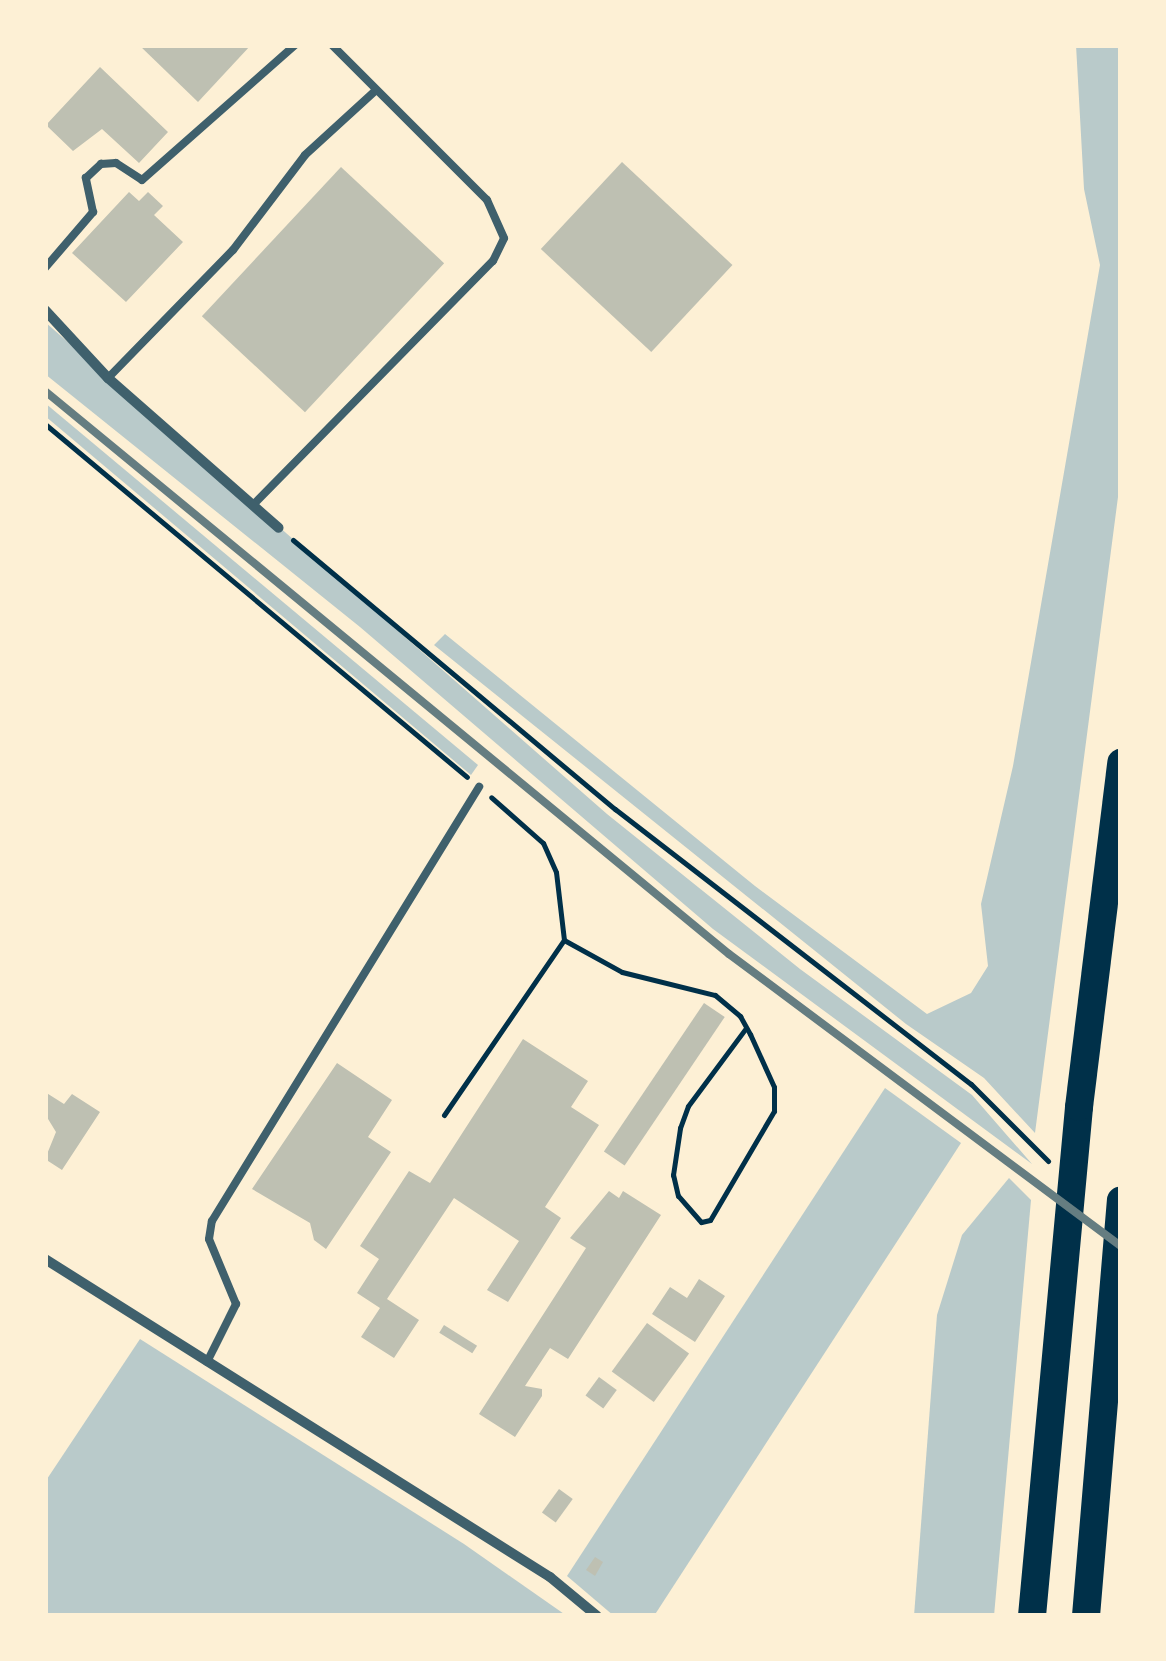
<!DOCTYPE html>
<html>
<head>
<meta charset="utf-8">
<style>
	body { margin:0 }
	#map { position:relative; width:1166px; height:1661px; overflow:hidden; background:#fdf0d5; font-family:"Golos Text",sans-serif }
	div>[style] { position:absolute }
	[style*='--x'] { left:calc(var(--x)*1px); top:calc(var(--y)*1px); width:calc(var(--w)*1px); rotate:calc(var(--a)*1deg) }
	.green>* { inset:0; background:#b9caca }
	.building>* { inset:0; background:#bec0b2; transform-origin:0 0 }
	.path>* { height:5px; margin:-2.5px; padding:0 2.5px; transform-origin:2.5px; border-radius:2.5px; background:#003049 }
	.service>* { height:8px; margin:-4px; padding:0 4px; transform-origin:4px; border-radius:4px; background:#3f606c }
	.minor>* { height:10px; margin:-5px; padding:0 5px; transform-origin:5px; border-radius:5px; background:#3f606c }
	.motorway>* { height:28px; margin:-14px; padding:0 14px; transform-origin:14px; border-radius:14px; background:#003049 }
	.rail>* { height:8px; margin:-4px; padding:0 4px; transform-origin:4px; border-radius:4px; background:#657d81 }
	span { translate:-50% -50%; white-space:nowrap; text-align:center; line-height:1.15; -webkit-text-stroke:10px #fdf0d5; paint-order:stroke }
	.frame { position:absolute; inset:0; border:48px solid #fdf0d5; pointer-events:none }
</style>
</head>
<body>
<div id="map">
	<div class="green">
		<i style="clip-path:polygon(1076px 45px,1121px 45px,1121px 474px,1035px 1133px,984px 1078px,906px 1024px,434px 645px,445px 634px,755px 886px,927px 1014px,971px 993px,988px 966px,981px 904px,1013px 766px,1100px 265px,1084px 189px)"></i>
		<i style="clip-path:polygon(45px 322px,607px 814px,800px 969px,972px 1095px,1032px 1164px,713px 929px,360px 627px,45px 374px)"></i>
		<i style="clip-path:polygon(45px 403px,478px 765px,471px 775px,45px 416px)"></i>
		<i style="clip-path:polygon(885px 1088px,961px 1143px,654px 1616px,614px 1616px,567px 1576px)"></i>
		<i style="clip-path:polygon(1009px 1178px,1031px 1200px,994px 1616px,914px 1616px,937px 1315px,962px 1235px)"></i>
		<i style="clip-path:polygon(140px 1339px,464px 1544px,567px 1616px,45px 1616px,45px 1482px)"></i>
	</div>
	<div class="building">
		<i style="clip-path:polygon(139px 45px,251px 45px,198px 102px)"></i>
		<i style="clip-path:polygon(100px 67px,168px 132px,139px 163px,102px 129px,73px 151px,46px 125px)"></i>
		<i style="left:622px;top:162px;width:151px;height:119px;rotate:43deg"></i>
		<i style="left:341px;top:167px;width:141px;height:204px;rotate:43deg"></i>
		<i style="clip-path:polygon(129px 192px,139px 201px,148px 192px,163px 206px,154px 215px,183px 242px,126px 302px,72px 253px)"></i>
		<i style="left:704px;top:1003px;width:25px;height:179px;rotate:34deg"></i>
		<i style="clip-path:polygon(523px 1039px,588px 1081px,571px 1107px,599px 1125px,545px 1207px,561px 1218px,508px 1302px,487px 1290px,519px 1241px,454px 1198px,387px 1299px,419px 1320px,394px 1358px,361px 1337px,380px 1308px,357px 1293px,379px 1259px,360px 1246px,409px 1171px,430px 1183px)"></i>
		<i style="clip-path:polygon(337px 1063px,392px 1100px,368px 1137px,391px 1152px,326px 1249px,314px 1240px,310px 1223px,252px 1189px)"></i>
		<i style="clip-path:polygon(45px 1092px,64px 1104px,72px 1094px,100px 1112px,62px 1170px,45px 1159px,56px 1132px,45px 1114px)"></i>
		<i style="clip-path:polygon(609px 1191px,619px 1198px,623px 1191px,661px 1215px,568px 1359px,550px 1348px,525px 1386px,542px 1389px,542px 1396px,515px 1437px,479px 1414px,586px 1248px,570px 1238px)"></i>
		<i style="clip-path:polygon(699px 1279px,725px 1296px,695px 1342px,652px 1314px,670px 1287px,687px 1298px)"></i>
		<i style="left:647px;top:1323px;width:52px;height:60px;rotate:36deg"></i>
		<i style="left:444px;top:1325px;width:39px;height:9px;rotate:32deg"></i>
		<i style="left:599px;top:1377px;width:22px;height:23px;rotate:36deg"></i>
		<i style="left:559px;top:1489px;width:17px;height:29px;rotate:36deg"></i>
		<i style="clip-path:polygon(595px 1557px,603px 1562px,595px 1576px,586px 1570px)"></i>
	</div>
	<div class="path">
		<i style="--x:45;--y:424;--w:550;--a:39.91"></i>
		<i style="--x:293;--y:540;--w:420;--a:39.9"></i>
		<i style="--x:615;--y:809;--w:450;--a:37.7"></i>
		<i style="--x:971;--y:1084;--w:109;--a:45"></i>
		<i style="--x:564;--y:940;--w:66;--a:28.9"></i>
		<i style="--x:622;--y:972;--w:96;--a:13.9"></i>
		<i style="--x:715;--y:995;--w:33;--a:40"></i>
		<i style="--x:740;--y:1016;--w:21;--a:61"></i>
		<i style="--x:750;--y:1034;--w:58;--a:65.6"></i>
		<i style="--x:774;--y:1087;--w:24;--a:90"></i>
		<i style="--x:774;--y:1111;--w:126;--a:120.4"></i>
		<i style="--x:710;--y:1220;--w:9;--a:167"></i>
		<i style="--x:701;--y:1222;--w:35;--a:-131"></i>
		<i style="--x:678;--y:1196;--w:22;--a:-103"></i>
		<i style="--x:673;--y:1175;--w:48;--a:-81.5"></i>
		<i style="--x:680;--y:1128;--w:23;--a:-70"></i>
		<i style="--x:688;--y:1106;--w:97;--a:-53.4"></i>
		<i style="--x:444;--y:1115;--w:212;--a:-55.6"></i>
		<i style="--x:564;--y:940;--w:68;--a:-96.7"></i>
		<i style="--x:556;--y:872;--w:32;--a:-114"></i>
		<i style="--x:543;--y:843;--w:69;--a:-138.5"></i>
	</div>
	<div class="service">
		<i style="--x:45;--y:268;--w:74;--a:-49.4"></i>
		<i style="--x:93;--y:212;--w:35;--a:-102"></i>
		<i style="--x:86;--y:178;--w:21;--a:-43"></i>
		<i style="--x:101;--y:164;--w:15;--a:-4"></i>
		<i style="--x:116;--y:163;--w:31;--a:33"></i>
		<i style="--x:142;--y:180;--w:204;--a:-41.4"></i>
		<i style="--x:108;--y:378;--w:179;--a:-45.7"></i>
		<i style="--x:233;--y:250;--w:119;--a:-52.8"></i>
		<i style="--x:305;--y:155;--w:93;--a:-42.4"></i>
		<i style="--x:253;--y:505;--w:342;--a:-45.5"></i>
		<i style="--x:493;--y:261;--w:25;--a:-64"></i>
		<i style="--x:504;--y:238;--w:42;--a:-114.1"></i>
		<i style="--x:487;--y:200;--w:219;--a:-135"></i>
		<i style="--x:207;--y:1362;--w:65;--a:-63.4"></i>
		<i style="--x:236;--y:1304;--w:70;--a:-112.6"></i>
		<i style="--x:209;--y:1239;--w:18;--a:-81"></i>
		<i style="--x:212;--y:1221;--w:510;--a:-58.4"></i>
	</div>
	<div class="minor">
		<i style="--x:45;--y:310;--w:93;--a:47.2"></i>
		<i style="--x:108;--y:378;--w:227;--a:41.3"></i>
		<i style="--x:45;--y:1259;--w:597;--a:32.2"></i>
		<i style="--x:550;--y:1577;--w:61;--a:39.7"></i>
	</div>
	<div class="motorway">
		<i style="--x:1032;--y:1616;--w:511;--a:-84.72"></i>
		<i style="--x:1079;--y:1107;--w:347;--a:-83"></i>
		<i style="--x:1086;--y:1616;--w:417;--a:-85.2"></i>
	</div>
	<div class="rail">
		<i style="--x:45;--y:391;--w:886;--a:39.46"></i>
		<i style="--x:729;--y:954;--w:489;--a:36.7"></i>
	</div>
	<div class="frame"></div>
</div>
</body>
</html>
